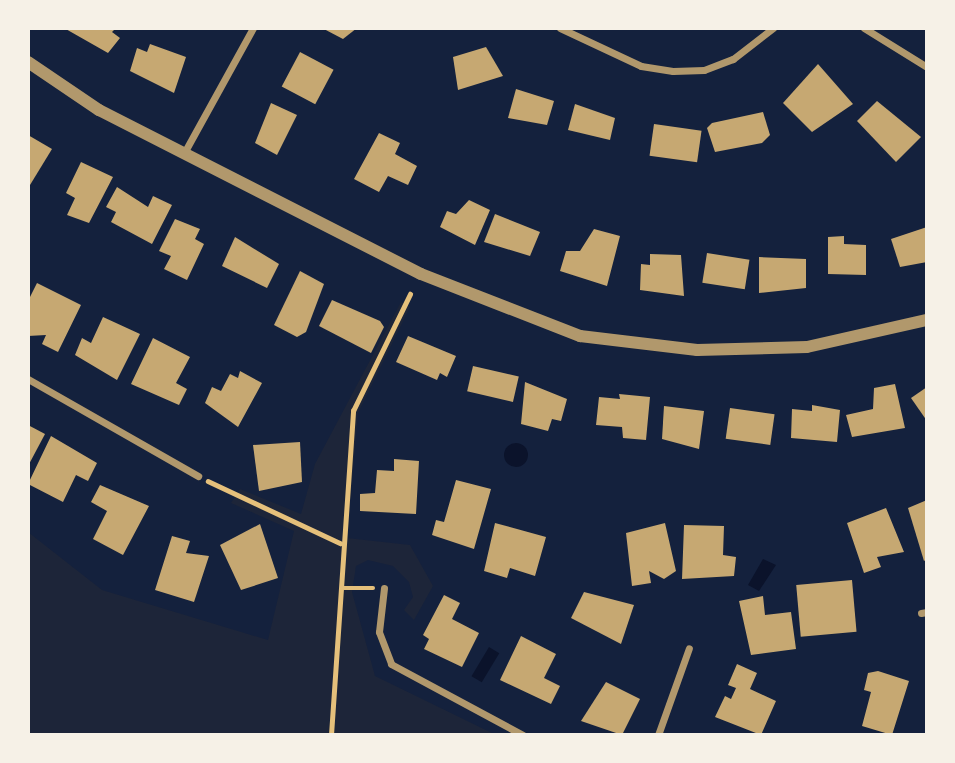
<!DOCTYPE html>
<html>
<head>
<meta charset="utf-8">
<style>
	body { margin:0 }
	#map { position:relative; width:955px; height:763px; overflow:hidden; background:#14213d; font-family:"Varela Round",sans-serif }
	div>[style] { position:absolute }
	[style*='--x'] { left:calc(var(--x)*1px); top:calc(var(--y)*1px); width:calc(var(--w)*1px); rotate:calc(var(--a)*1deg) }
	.green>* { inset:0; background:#1d2539 }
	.water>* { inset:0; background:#0b132b; transform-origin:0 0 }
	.round { border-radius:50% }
	.building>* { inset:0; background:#c6a872; transform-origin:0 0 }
	.path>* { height:4.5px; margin:-2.25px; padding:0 2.25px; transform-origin:2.25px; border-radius:2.25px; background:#e5c07b }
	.minor>* { height:7px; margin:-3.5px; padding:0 3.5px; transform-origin:3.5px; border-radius:3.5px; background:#b1986c }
	.tertiary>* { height:12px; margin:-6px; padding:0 6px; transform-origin:6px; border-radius:6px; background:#b1986c }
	span { translate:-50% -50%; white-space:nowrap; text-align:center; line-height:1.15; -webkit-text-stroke:5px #f6f1e7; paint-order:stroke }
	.frame { position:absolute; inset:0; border:30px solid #f6f1e7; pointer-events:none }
</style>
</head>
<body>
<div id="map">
	<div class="green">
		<i style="clip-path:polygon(401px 302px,410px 307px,358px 413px,347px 538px,410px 545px,433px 586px,414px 620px,404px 610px,413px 597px,409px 582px,393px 566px,368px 560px,356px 566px,352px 592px,375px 676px,496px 735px,28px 735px,28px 532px,102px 590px,268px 640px,294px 531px,231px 503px,240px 489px,301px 514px,315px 464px)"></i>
	</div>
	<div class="water">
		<i class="round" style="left:504px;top:443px;width:24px;height:24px"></i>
		<i style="clip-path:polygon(763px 559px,776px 565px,759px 591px,748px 585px)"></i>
		<i style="left:489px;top:647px;width:12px;height:34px;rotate:31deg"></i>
	</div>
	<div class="building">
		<i style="clip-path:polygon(64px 28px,116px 28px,112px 32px,120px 38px,108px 53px)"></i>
		<i style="clip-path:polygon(322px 28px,357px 28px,343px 39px)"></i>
		<i style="clip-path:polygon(150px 44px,186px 57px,174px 93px,130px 71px,137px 48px,147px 52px)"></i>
		<i style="clip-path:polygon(486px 47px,503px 76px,458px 90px,453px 57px)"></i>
		<i style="left:300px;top:52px;width:38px;height:39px;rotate:28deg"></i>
		<i style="clip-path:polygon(818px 64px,853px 104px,812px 132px,783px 103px)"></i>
		<i style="clip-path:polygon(516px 89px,554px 101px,547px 125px,508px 118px)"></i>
		<i style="clip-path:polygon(877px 101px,921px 137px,896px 162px,857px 121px)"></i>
		<i style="clip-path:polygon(271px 103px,297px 115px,277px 155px,255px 143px)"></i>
		<i style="clip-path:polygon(575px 104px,615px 118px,610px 140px,568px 130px)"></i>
		<i style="clip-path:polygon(763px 112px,770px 135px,762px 143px,715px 152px,707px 128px,712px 123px)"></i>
		<i style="left:654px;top:124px;width:48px;height:32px;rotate:8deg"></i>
		<i style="clip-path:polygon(379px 133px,400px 143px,395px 154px,417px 166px,408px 185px,388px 176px,379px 192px,354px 179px)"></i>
		<i style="clip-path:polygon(28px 135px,52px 149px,30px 185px,28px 184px)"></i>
		<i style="clip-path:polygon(81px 162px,113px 177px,89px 223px,67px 215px,75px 198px,66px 193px)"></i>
		<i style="clip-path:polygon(117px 187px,148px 207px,153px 196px,172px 205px,152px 244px,111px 222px,116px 212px,106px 207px)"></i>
		<i style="clip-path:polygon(469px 200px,490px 210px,475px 245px,440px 227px,447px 211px,456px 214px)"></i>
		<i style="clip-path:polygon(495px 214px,540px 232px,530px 256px,484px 242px)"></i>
		<i style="clip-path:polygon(175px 219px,200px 229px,195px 239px,204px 244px,187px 280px,164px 269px,171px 256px,159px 251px)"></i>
		<i style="clip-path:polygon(927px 227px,927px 262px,900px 267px,891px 239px)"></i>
		<i style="clip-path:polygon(594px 229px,620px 236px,607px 286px,560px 271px,566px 251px,580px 251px)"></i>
		<i style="clip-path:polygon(844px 236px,844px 244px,866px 245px,866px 275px,828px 274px,828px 237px)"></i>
		<i style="clip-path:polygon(235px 237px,279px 264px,267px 288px,222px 266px)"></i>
		<i style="left:707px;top:253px;width:43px;height:30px;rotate:9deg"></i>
		<i style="clip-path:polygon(650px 254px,681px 255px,684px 296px,640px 290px,641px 264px,650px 265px)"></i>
		<i style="clip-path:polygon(759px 257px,806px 259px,806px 288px,759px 293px)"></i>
		<i style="clip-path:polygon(300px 271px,324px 284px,306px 332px,297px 337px,274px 325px)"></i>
		<i style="clip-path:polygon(37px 283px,81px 305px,58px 352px,42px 344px,46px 335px,28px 336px,28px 301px)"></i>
		<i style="clip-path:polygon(332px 300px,380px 321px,384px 327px,371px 353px,319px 326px)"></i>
		<i style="clip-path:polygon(103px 317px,140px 334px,117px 380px,75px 355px,82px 338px,91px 343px)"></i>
		<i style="clip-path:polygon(408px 336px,456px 356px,447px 377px,440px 373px,437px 380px,396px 362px)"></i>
		<i style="clip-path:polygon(153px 338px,190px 357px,176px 383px,187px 389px,179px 405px,131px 384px)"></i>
		<i style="left:473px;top:366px;width:47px;height:26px;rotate:13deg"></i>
		<i style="clip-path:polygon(240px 371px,262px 383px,238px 427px,205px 403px,212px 387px,221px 391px,230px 374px,238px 378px)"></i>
		<i style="clip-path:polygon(525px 382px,567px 399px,561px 421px,552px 419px,548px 431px,521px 424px)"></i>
		<i style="clip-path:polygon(895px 384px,905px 428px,852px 437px,846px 415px,873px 409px,874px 388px)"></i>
		<i style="clip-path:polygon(927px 387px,927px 421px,911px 398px)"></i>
		<i style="clip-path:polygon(619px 394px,650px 397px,646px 440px,623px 438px,622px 427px,596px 425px,599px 397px,620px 399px)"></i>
		<i style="clip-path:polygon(812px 405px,840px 410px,837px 442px,791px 438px,792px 409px,812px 411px)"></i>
		<i style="clip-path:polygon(664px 406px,704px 411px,699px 449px,662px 439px)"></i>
		<i style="left:730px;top:408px;width:45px;height:31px;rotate:8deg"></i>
		<i style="clip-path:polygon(28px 425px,45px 434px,28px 466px)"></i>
		<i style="clip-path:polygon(51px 436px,97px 463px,88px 481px,76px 475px,63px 502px,28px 484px)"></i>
		<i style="clip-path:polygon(300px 442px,302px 482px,259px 491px,253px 445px)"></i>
		<i style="clip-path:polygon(394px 459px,419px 461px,416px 514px,360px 511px,360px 494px,375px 493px,377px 470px,394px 471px)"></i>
		<i style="clip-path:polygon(456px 480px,491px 489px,474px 549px,432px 535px,436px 520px,444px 522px)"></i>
		<i style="clip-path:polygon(100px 485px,149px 506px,123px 555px,93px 539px,107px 511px,91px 502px)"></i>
		<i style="clip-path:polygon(927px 500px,927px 559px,924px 561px,908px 508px)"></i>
		<i style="clip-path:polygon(886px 508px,904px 552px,877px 557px,881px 567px,864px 573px,847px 523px)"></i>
		<i style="clip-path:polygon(495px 523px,546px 537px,535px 576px,510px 568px,507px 578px,484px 571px)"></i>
		<i style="clip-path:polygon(665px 523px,676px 571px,664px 579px,649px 571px,651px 583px,632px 586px,626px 533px)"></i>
		<i style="clip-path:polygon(260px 524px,278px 578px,241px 590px,220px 545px)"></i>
		<i style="clip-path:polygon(684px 525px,724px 526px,723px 555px,736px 557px,734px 576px,682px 579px)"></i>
		<i style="clip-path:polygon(172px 536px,190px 541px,186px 553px,209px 556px,194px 602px,155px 590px)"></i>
		<i style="left:852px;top:580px;width:52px;height:56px;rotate:85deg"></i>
		<i style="clip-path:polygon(584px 592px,634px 605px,621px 644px,571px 618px)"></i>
		<i style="clip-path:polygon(444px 595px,460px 603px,452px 619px,479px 633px,462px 667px,424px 649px,429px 639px,423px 635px)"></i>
		<i style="clip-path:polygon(763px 596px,765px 615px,791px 612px,796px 649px,751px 655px,739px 601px)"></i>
		<i style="clip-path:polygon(521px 636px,556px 654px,544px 678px,560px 686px,551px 704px,500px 680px)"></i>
		<i style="clip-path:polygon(737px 664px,757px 673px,750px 689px,776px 701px,761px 735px,715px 717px,725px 696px,731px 699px,736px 688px,728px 685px)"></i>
		<i style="clip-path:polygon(878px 671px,909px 681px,892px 735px,862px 726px,871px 692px,864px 690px,868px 673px)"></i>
		<i style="clip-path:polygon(606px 682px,640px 699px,622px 735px,581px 721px)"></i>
	</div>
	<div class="path">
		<i style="--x:208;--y:481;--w:146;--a:25.2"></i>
		<i style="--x:344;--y:588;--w:29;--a:0"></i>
		<i style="--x:331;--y:735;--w:325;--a:-86.1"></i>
		<i style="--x:353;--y:411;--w:130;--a:-64"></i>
	</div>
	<div class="minor">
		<i style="--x:560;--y:28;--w:89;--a:25.1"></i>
		<i style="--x:641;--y:66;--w:32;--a:9"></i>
		<i style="--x:673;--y:71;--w:31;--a:-2"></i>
		<i style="--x:704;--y:70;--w:31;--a:-21"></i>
		<i style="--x:733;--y:59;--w:51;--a:-37.8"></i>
		<i style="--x:864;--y:28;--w:74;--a:31.8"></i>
		<i style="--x:184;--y:153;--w:143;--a:-61.1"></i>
		<i style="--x:28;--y:379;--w:196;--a:29.7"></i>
		<i style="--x:384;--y:588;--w:44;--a:96.5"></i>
		<i style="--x:379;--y:632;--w:34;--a:69"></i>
		<i style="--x:391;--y:664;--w:150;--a:28.3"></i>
		<i style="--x:921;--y:613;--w:6;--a:-9"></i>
		<i style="--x:658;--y:735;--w:92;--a:-70.4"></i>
	</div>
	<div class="tertiary">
		<i style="--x:28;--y:62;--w:86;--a:34.1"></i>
		<i style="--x:99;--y:110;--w:361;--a:27"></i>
		<i style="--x:421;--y:274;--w:171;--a:21.3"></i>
		<i style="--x:580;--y:336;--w:118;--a:6.8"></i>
		<i style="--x:697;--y:350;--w:110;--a:-1.6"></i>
		<i style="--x:807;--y:347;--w:123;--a:-12.7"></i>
	</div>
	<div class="frame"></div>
</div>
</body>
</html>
